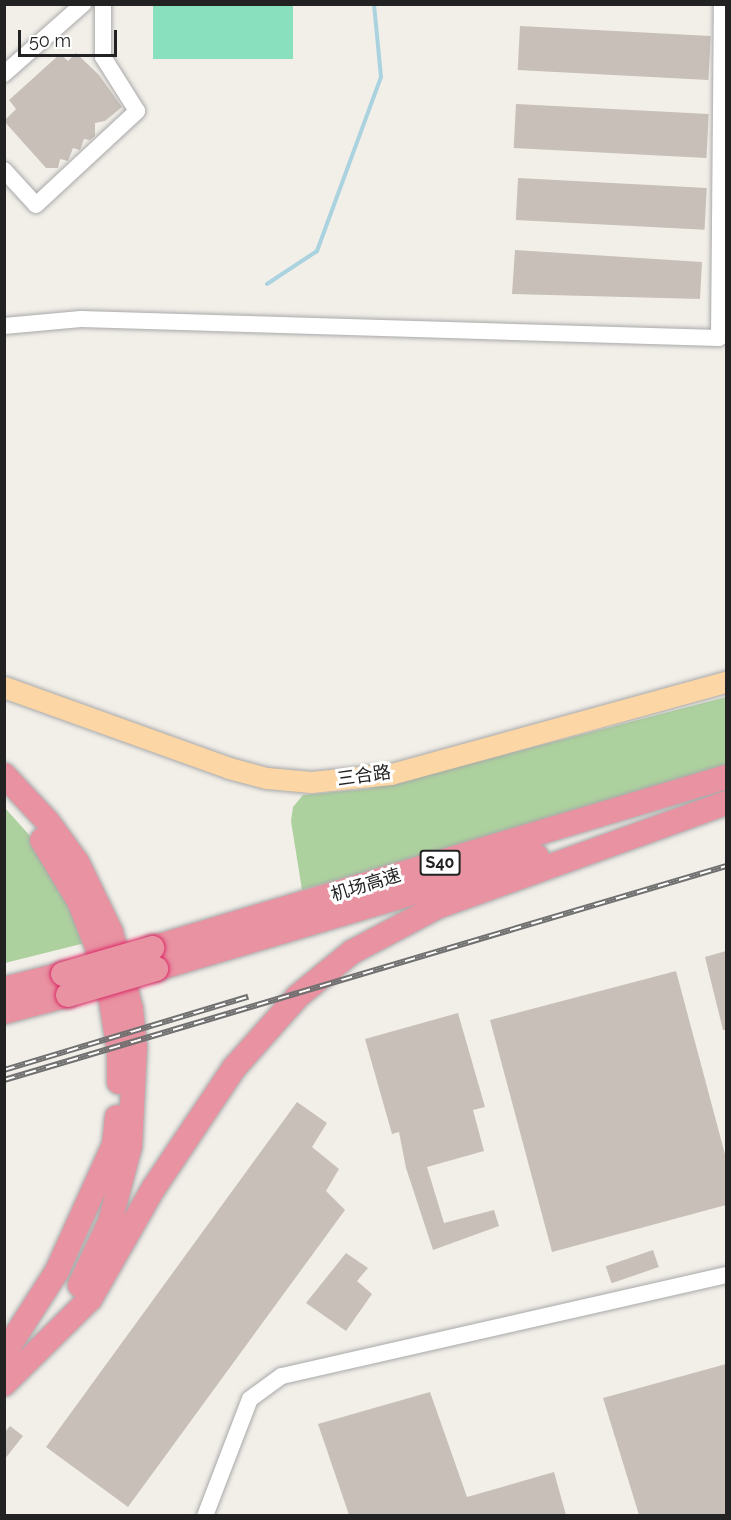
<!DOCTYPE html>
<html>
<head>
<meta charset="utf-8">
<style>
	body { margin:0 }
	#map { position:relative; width:731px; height:1520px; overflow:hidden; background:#f2efe9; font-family:Raleway,"Noto Sans SC",sans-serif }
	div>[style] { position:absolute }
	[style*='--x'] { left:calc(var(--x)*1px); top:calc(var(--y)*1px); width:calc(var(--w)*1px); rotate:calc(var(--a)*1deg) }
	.forest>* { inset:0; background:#add19e }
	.pitch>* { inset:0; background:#88e0be; transform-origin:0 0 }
	.stream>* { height:4px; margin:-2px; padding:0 2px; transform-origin:2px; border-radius:2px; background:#aad3df }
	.building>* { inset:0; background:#c7bfb8; transform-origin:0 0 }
	.roads { filter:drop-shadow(0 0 2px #a9a9a9) drop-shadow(0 0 2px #a9a9a9) }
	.minor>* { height:16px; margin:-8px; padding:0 8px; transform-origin:8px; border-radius:8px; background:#fff }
	.major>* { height:21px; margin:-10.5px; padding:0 10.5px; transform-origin:10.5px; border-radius:10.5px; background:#fcd6a4 }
	.highway>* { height:24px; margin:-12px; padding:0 12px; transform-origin:12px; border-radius:12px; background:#e892a2 }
	.rail>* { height:6px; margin-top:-3px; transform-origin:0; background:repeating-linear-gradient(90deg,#fff 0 11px,#707070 0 22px); box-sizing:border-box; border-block:2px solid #707070 }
	.bridges { filter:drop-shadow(0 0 2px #dc2a67) drop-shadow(0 0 2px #dc2a67) }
	.highway-bridge>* { height:24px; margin:-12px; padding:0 12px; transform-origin:12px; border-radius:12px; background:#e892a2 }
	span { translate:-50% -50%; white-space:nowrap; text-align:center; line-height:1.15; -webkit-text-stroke:6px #fff; paint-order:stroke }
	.shield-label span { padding:2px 4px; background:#fff; border:2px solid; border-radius:4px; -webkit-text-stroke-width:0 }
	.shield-label { font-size:16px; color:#222; font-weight:700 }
	.street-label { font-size:18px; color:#222 }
	.frame { position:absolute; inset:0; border:6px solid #222; pointer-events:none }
	.scale { position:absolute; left:18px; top:30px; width:99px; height:27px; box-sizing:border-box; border:3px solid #222; border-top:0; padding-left:8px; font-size:18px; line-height:21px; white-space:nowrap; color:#222; -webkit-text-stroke:4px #fff; paint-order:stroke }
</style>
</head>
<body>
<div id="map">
	<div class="forest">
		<i style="clip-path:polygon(726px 697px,726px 768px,302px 890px,291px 821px,293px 807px,303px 795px,367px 789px,407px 780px)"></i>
		<i style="clip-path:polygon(4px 807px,32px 838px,89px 942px,5px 963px)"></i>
	</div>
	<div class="pitch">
		<i style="left:153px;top:5px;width:140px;height:54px"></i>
	</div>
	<div class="stream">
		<i style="--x:267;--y:284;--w:60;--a:-33.4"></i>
		<i style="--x:317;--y:251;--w:185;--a:-69.8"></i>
		<i style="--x:381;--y:77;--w:73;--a:-95.5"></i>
	</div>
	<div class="building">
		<i style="left:520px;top:26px;width:191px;height:44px;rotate:3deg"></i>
		<i style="clip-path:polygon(76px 53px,99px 75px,122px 107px,105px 121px,95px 123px,95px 136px,90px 140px,84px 139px,80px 150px,73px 148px,68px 161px,60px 159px,58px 168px,46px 168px,4px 121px,16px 109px,9px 100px,60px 54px,68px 61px)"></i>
		<i style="left:516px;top:104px;width:193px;height:44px;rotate:3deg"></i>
		<i style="left:518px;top:178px;width:189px;height:42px;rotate:3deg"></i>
		<i style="clip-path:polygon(515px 250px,702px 262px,700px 299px,512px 294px)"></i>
		<i style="clip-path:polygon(726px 951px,726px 1030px,723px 1030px,705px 957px)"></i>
		<i style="clip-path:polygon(676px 971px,726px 1158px,726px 1205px,552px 1252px,490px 1020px)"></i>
		<i style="clip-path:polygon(458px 1013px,485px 1107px,473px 1110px,484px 1151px,427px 1167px,444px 1223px,494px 1210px,499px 1226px,433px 1250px,406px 1168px,399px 1132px,392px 1134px,365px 1039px)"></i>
		<i style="clip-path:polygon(297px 1102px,327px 1123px,312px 1147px,339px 1169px,326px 1191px,345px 1210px,128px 1507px,46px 1447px)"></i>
		<i style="left:653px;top:1250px;width:18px;height:50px;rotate:71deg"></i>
		<i style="clip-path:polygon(346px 1253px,368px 1268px,357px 1281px,372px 1294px,346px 1331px,306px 1303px)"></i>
		<i style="clip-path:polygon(726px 1364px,726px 1515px,639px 1515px,603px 1398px)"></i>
		<i style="clip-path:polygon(430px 1392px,467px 1497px,554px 1472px,566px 1515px,349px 1515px,318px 1424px)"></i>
		<i style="clip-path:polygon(10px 1426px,23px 1436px,4px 1460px,4px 1433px)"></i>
	</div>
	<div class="roads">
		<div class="minor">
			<i style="--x:4;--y:74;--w:106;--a:-41.5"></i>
			<i style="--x:4;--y:170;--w:47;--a:47.6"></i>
			<i style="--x:36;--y:205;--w:138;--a:-42.9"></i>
			<i style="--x:137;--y:111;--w:64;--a:-122.2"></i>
			<i style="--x:103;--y:57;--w:53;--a:-90"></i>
			<i style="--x:4;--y:326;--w:77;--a:-5.2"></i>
			<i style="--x:81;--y:319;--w:638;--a:1.71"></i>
			<i style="--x:719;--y:338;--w:334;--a:-89.5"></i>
			<i style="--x:205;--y:1516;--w:125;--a:-69"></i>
			<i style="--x:250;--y:1399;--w:39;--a:-36"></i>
			<i style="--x:282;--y:1376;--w:455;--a:-12.8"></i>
		</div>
		<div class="major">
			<i style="--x:4;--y:687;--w:239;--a:19.8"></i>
			<i style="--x:229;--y:768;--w:39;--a:15"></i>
			<i style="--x:267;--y:778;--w:44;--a:5.2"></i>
			<i style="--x:311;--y:782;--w:80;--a:-5.7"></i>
			<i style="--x:391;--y:774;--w:347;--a:-15.4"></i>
		</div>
		<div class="highway">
			<i style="--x:4;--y:775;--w:64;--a:46.9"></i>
			<i style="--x:48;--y:822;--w:49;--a:54.1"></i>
			<i style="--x:77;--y:862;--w:78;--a:64.1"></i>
			<i style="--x:111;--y:932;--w:80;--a:75.4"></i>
			<i style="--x:131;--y:1009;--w:39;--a:84"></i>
			<i style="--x:135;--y:1048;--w:98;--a:92.9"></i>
			<i style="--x:130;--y:1146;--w:79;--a:104.7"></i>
			<i style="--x:110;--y:1222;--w:70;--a:115.5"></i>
			<i style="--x:42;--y:840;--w:71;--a:58.8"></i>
			<i style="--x:79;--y:901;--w:74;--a:68.6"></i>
			<i style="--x:106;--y:970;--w:82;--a:80.9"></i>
			<i style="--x:119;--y:1051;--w:31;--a:90"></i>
			<i style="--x:152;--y:948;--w:599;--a:-16.59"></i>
			<i style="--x:156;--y:969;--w:397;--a:-16.5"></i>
			<i style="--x:4;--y:989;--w:61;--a:-14.3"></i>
			<i style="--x:4;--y:1012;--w:66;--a:-14.9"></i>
			<i style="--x:4;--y:1354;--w:98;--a:-57.4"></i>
			<i style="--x:57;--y:1271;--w:138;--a:-65.7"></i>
			<i style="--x:114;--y:1145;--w:28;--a:-84"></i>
			<i style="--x:4;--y:1384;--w:121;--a:-44.7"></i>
			<i style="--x:90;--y:1299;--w:127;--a:-60.2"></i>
			<i style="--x:153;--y:1189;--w:146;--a:-56.2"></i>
			<i style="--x:234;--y:1068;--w:96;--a:-48.4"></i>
			<i style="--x:298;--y:996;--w:70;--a:-39.2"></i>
			<i style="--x:352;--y:952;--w:96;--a:-27.9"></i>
			<i style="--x:437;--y:907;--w:307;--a:-19.8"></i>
		</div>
	</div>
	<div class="rail">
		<i style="--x:4;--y:1070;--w:255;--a:-16.7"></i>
		<i style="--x:4;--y:1080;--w:753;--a:-16.51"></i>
	</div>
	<div class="bridges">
		<div class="highway-bridge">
			<i style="--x:63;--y:974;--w:93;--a:-16.3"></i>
			<i style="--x:68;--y:995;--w:92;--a:-16.5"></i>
		</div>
	</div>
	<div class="shield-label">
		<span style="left:440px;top:863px">S40</span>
	</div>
	<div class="street-label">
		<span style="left:364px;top:776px;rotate:-8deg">三合路</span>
		<span style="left:366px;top:885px;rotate:-17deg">机场高速</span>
	</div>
	<div class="frame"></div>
	<div class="scale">50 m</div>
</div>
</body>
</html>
